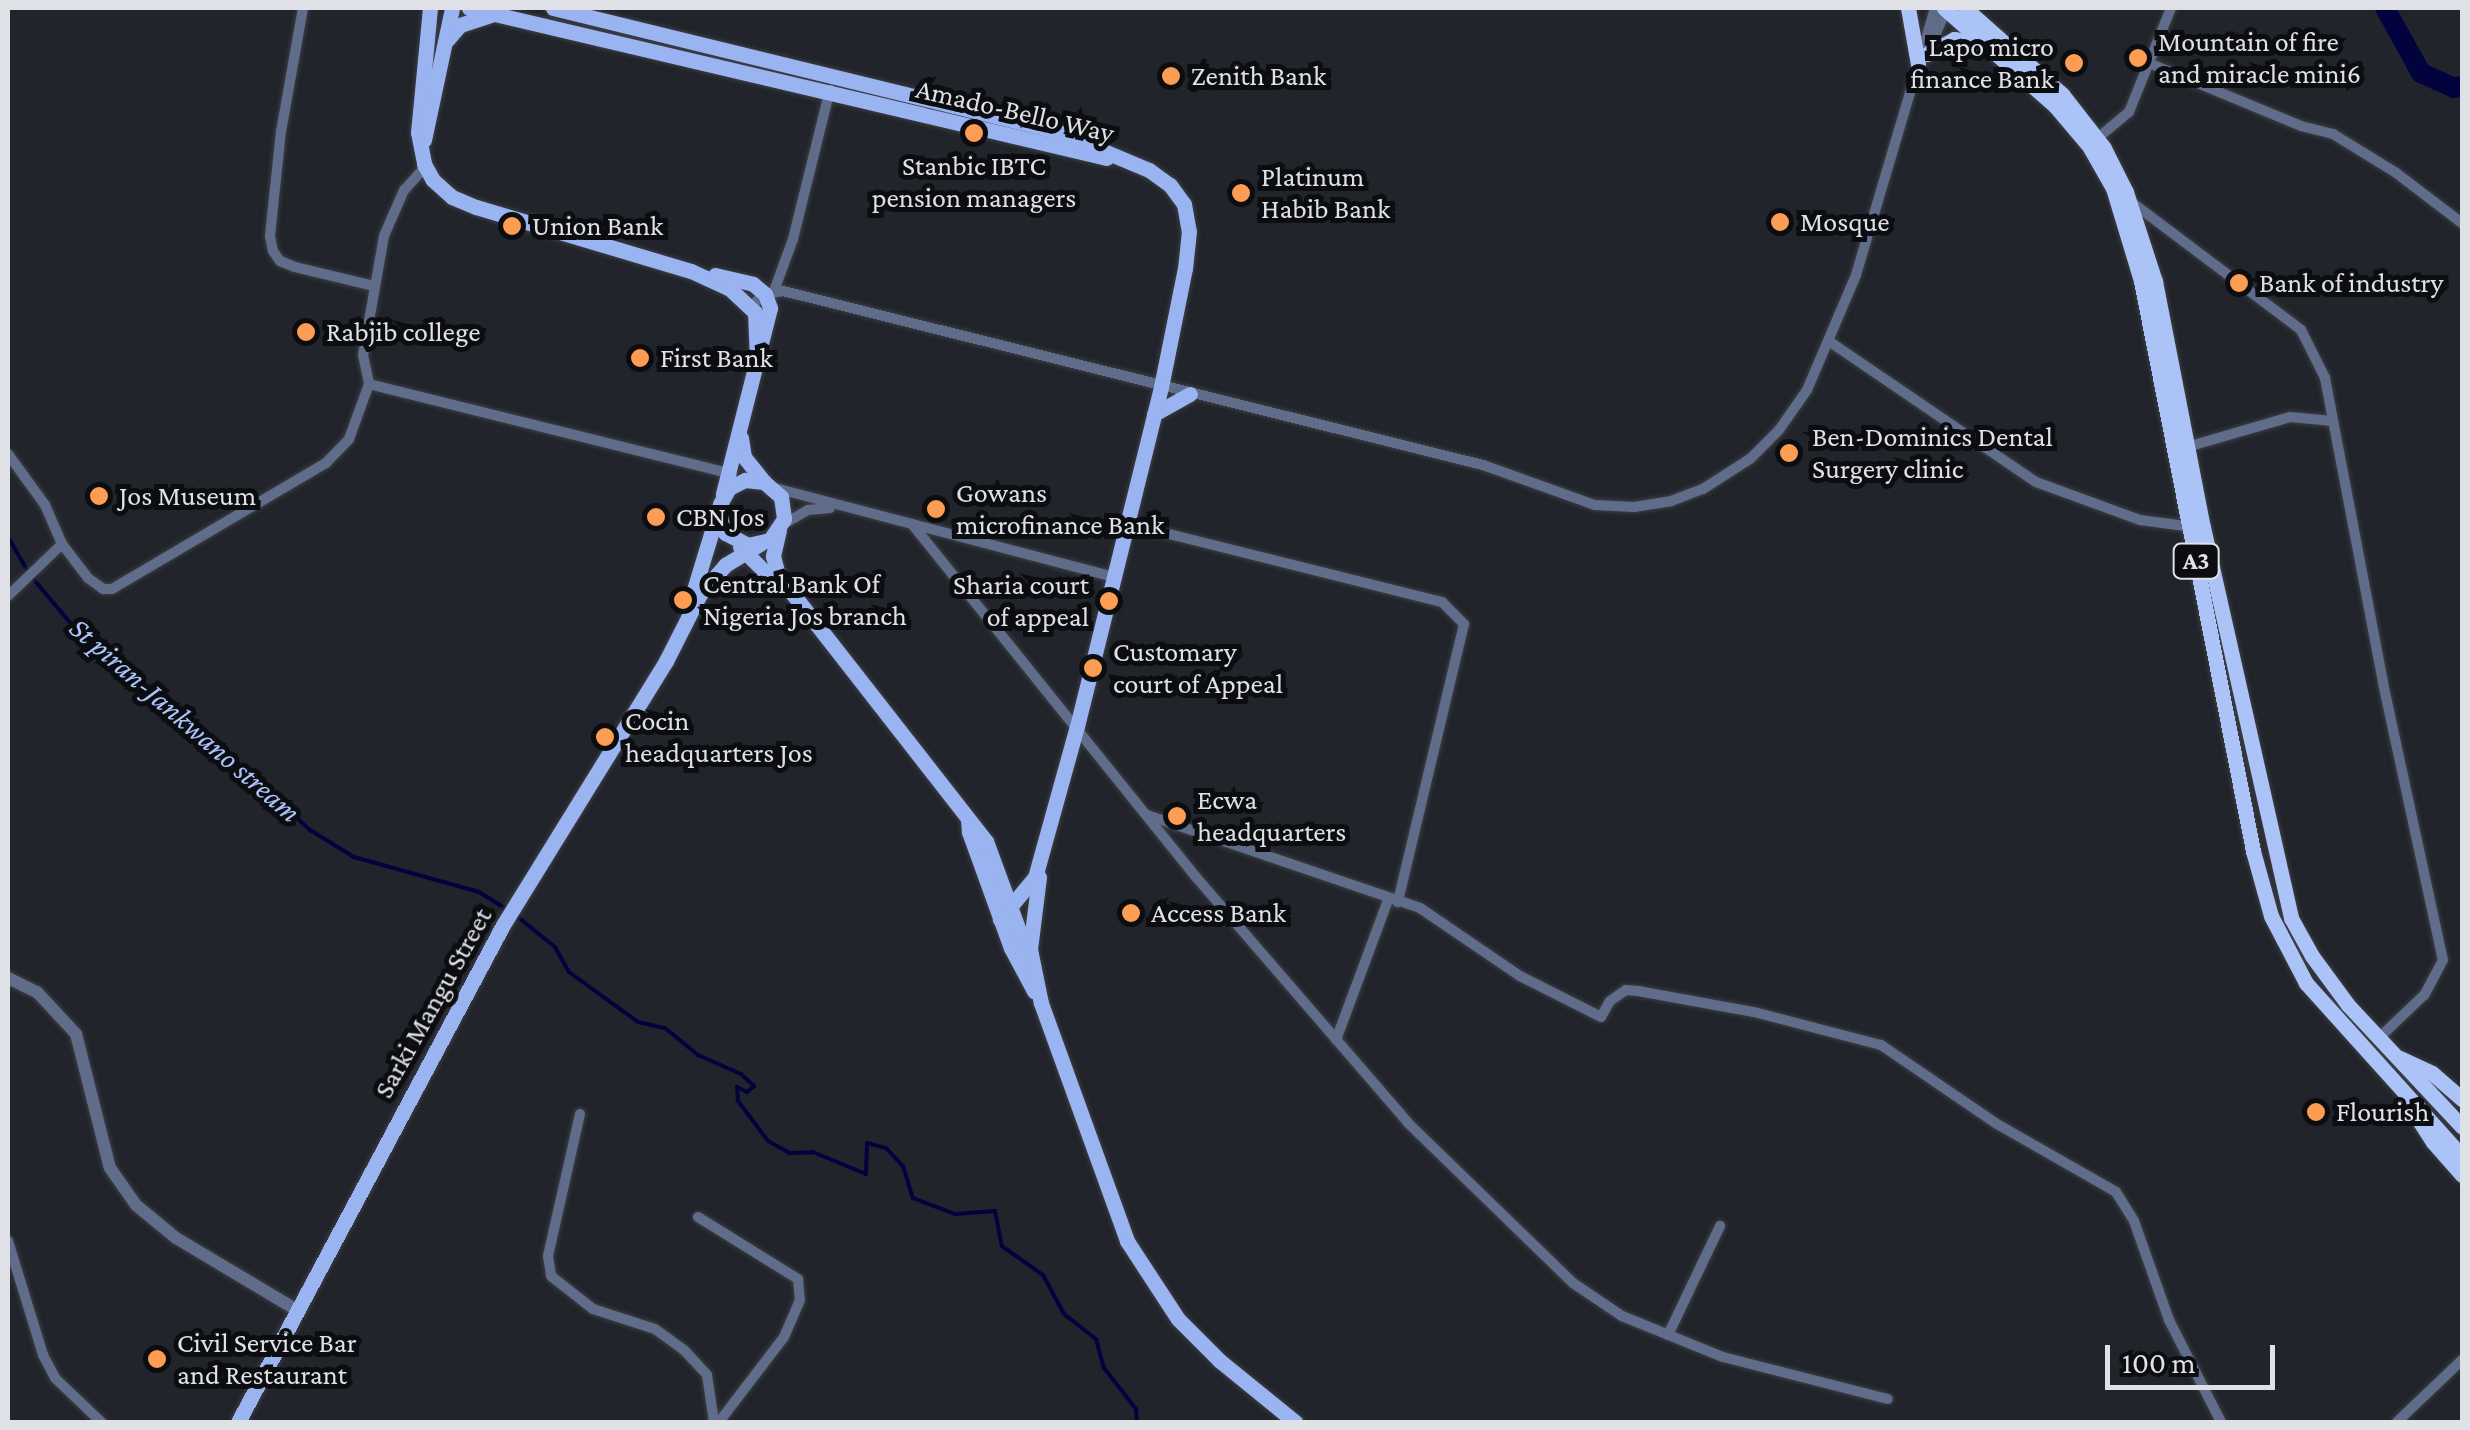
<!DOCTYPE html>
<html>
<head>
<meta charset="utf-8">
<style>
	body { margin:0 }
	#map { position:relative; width:2470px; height:1430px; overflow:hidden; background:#21242a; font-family:"Crimson Pro",serif }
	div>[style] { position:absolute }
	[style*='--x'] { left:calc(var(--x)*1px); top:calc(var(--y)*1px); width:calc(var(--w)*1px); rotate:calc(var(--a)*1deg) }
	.stream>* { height:4px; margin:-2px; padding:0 2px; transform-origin:2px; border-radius:2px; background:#02023f }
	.river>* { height:20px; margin:-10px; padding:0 10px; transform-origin:10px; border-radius:10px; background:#02023f }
	.roads { filter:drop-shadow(0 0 2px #3c3e44) drop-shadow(0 0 2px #3c3e44) }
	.minor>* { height:10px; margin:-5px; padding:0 5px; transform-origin:5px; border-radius:5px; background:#5f6c8a }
	.tertiary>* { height:12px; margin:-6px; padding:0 6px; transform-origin:6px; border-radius:6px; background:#5f6c8a }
	.primary>* { height:15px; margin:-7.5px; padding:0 7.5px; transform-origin:7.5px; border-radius:7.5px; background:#9ab4f2 }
	.trunk>* { height:15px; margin:-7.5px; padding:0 7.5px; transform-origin:7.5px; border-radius:7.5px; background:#acc3f8 }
	.dots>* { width:28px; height:28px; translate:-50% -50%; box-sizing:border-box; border:5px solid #0c0d10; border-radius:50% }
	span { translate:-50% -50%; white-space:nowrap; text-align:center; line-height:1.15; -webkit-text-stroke:10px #0c0d10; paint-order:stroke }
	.shield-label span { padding:2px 8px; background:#0c0d10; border:2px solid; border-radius:8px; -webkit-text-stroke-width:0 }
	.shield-label { font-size:25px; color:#e0e1e6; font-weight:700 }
	.poi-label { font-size:28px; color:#e0e1e6 }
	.left { translate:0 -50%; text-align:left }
	.right { translate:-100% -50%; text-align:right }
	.street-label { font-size:28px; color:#e0e1e6 }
	.water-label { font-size:30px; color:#acc4fd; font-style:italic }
	.frame { position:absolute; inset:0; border:10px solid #e0e1e6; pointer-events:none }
	.scale { position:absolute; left:2105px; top:1345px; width:170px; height:45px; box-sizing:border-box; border:5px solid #e0e1e6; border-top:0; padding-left:12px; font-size:30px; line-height:35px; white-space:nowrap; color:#e0e1e6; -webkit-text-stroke:8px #0c0d10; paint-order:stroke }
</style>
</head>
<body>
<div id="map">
	<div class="stream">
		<i style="--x:8;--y:537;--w:44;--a:59.9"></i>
		<i style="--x:30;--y:575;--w:75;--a:49.9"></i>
		<i style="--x:78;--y:632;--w:30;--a:23"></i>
		<i style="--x:106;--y:644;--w:115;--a:46.4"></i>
		<i style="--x:185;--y:727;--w:58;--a:33.7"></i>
		<i style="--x:233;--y:759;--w:105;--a:42.7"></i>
		<i style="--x:310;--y:830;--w:52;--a:31.5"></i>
		<i style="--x:354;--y:857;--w:130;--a:15.6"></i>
		<i style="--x:479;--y:892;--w:32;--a:32"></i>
		<i style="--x:514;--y:914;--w:53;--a:38.8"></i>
		<i style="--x:555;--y:947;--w:29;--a:61"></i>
		<i style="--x:569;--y:972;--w:85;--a:35.9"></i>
		<i style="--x:638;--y:1022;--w:28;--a:13"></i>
		<i style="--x:665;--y:1028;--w:43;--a:39.3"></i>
		<i style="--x:698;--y:1055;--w:47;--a:23.8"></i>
		<i style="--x:741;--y:1074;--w:18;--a:43"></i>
		<i style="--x:754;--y:1086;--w:9;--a:139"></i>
		<i style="--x:747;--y:1092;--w:11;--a:-153"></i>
		<i style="--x:737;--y:1087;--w:14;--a:86"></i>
		<i style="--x:738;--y:1101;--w:50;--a:53.1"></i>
		<i style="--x:768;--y:1141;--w:25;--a:29"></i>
		<i style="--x:790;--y:1153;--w:23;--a:-2"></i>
		<i style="--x:813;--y:1152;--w:57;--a:22.5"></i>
		<i style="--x:866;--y:1174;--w:31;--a:-88"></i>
		<i style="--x:867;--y:1143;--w:20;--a:15"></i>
		<i style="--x:886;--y:1148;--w:25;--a:47"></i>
		<i style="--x:903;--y:1166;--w:34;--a:73"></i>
		<i style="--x:913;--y:1198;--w:45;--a:20.9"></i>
		<i style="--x:955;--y:1214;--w:40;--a:-4.3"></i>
		<i style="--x:995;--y:1211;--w:36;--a:79"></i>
		<i style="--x:1002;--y:1246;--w:50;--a:35.3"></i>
		<i style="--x:1043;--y:1275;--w:44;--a:61.7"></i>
		<i style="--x:1064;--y:1314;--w:41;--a:38"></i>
		<i style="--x:1096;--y:1339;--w:30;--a:75"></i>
		<i style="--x:1104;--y:1368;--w:52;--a:52"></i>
		<i style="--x:1136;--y:1409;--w:13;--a:86"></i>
	</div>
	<div class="river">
		<i style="--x:2385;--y:8;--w:74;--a:61"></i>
		<i style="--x:2421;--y:73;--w:36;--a:24"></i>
		<i style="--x:2454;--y:88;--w:8;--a:-14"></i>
	</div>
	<div class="roads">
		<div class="minor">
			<i style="--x:303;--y:8;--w:125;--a:100.1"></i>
			<i style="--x:281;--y:131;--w:106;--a:96"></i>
			<i style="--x:270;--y:236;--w:15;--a:79"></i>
			<i style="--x:273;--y:251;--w:12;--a:55"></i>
			<i style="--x:280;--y:261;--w:16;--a:22"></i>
			<i style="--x:295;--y:267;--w:81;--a:13.5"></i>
			<i style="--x:1927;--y:54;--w:50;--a:-66.5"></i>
			<i style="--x:2149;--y:63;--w:165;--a:22.5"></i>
			<i style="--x:2301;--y:126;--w:33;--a:14"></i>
			<i style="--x:2333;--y:134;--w:73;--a:31.5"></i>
			<i style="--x:2395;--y:172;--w:84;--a:37.3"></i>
			<i style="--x:2093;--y:142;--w:47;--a:-39.8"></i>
			<i style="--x:2129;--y:112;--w:112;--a:-68"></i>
			<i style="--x:425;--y:167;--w:31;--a:132"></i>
			<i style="--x:404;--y:190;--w:50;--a:113.5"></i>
			<i style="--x:384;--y:236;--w:121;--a:100"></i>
			<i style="--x:363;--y:355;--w:30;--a:78"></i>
			<i style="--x:369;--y:384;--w:374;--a:13.9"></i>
			<i style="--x:2130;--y:201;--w:214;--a:37"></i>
			<i style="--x:2301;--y:330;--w:54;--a:63.4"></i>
			<i style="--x:2325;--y:378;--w:310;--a:79.2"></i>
			<i style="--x:2383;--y:683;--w:283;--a:77.8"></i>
			<i style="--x:2443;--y:960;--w:40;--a:118"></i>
			<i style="--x:2424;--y:995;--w:64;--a:136.3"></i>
			<i style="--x:774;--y:291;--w:55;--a:-69.9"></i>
			<i style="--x:793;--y:239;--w:154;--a:-76.1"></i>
			<i style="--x:751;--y:306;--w:18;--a:-41"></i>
			<i style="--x:765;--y:294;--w:18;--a:-9"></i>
			<i style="--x:783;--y:291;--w:721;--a:13.96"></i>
			<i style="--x:1483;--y:465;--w:119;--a:19.7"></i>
			<i style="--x:1595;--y:505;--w:39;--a:3"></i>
			<i style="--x:1634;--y:507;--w:37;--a:-9"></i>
			<i style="--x:1671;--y:501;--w:34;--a:-21"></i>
			<i style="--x:1703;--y:489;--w:56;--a:-32.6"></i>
			<i style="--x:1750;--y:459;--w:41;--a:-45"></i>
			<i style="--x:1779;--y:430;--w:49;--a:-55"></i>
			<i style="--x:1807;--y:390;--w:125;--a:-66.9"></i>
			<i style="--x:1856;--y:275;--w:278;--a:-73.5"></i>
			<i style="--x:1830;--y:342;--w:249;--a:34.2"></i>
			<i style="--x:2036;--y:482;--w:111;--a:20.1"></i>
			<i style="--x:2140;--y:520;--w:53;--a:7.5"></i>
			<i style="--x:2187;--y:447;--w:107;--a:-16.2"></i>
			<i style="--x:2290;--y:417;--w:43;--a:5.3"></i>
			<i style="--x:8;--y:454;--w:63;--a:54"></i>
			<i style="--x:45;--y:505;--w:43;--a:66.4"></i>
			<i style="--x:62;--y:544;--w:43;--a:52.6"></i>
			<i style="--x:88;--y:578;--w:19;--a:36"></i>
			<i style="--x:103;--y:589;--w:9;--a:0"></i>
			<i style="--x:112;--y:589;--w:248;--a:-30.5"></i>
			<i style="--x:326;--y:463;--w:33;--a:-46"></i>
			<i style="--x:349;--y:439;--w:59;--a:-70"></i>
			<i style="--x:775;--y:488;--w:347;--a:14.7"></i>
			<i style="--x:1125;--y:523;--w:327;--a:14"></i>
			<i style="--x:1442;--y:602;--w:31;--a:45"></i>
			<i style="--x:1464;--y:624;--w:286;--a:103.4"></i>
			<i style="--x:912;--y:524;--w:453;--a:51.2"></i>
			<i style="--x:1196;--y:877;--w:325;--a:49.2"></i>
			<i style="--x:1408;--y:1123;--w:230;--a:44.1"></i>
			<i style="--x:1573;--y:1283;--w:59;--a:34"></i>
			<i style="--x:1622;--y:1316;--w:109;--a:22.1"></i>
			<i style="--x:1723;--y:1357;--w:170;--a:14.3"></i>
			<i style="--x:782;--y:525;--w:30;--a:-30"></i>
			<i style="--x:808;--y:510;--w:22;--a:-5"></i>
			<i style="--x:8;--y:596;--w:75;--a:-43.9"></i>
			<i style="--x:1147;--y:815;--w:288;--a:18.8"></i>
			<i style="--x:1420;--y:908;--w:121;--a:34.2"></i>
			<i style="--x:1520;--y:976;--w:91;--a:26.8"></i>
			<i style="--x:1601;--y:1017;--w:18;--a:-61"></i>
			<i style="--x:1610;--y:1001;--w:19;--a:-35"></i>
			<i style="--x:1626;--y:990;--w:12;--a:5"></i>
			<i style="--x:1638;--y:991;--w:118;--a:10.3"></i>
			<i style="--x:1754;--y:1012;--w:131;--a:14.6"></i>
			<i style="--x:1881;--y:1045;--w:140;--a:34.3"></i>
			<i style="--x:1997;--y:1124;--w:137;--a:29.7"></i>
			<i style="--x:2116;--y:1192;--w:34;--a:58"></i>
			<i style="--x:2134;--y:1221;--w:105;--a:70.5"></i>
			<i style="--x:2169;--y:1320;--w:114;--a:63"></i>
			<i style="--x:1336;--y:1040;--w:149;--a:-69.6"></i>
			<i style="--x:580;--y:1114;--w:146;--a:102.7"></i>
			<i style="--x:548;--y:1256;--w:20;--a:81"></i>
			<i style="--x:551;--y:1276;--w:53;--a:38.2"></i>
			<i style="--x:593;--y:1309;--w:65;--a:17.9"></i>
			<i style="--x:655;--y:1329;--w:36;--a:36"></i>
			<i style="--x:684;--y:1350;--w:34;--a:47"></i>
			<i style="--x:707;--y:1375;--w:48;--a:81.5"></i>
			<i style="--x:698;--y:1217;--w:118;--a:31.8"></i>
			<i style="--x:798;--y:1279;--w:21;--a:85"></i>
			<i style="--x:800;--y:1300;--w:40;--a:113.4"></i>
			<i style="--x:784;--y:1337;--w:107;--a:127.4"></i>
			<i style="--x:8;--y:1241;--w:119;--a:72.9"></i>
			<i style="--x:43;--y:1355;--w:26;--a:62"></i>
			<i style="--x:55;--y:1378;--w:64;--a:43.7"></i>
			<i style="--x:1668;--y:1335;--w:121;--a:-64.5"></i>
			<i style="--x:2397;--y:1422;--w:90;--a:-43.6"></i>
		</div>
		<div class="tertiary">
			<i style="--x:8;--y:978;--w:32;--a:26"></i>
			<i style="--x:37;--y:992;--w:57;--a:47.1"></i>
			<i style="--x:76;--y:1034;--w:138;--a:75.8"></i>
			<i style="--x:110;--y:1168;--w:45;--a:54.9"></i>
			<i style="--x:136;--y:1205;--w:52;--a:39.5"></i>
			<i style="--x:176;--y:1238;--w:141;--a:30.8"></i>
		</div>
		<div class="primary">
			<i style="--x:430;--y:8;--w:125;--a:95.5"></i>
			<i style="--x:418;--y:132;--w:33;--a:79"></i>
			<i style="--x:424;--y:164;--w:18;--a:61"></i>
			<i style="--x:433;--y:180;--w:25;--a:42"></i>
			<i style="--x:452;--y:197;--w:26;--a:23"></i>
			<i style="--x:476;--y:207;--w:224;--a:16.6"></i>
			<i style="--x:691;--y:271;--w:43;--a:24.8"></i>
			<i style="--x:730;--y:289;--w:34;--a:43"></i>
			<i style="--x:755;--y:312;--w:47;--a:87.6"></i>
			<i style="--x:469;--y:8;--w:655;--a:13.23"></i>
			<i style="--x:553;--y:8;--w:518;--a:13.74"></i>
			<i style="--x:1056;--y:131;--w:101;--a:22.8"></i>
			<i style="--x:1149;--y:170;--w:26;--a:36"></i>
			<i style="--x:1170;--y:185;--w:24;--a:54"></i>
			<i style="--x:1184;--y:204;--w:27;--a:80"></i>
			<i style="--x:1189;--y:231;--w:37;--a:96"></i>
			<i style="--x:1185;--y:268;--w:121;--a:101.4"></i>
			<i style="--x:1161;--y:387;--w:349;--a:103.9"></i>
			<i style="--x:1077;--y:726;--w:157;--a:105.5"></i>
			<i style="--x:1035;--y:877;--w:55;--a:129.8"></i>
			<i style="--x:447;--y:40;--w:20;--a:-49"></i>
			<i style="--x:460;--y:25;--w:32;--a:-18"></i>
			<i style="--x:424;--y:140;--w:135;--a:-78"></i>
			<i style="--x:715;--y:275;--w:39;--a:13"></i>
			<i style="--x:753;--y:284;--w:16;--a:40"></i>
			<i style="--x:765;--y:294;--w:15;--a:70"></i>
			<i style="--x:770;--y:308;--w:192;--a:104.2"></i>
			<i style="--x:1154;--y:414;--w:41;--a:-29.1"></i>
			<i style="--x:741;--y:438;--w:19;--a:81"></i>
			<i style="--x:744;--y:457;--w:32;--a:51"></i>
			<i style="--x:779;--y:530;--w:27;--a:103"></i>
			<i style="--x:773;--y:556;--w:20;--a:75"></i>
			<i style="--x:778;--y:575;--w:338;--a:52"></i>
			<i style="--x:986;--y:841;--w:116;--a:69.8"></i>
			<i style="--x:740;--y:547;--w:57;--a:45"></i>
			<i style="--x:690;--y:603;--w:103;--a:-73.1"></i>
			<i style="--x:720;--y:504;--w:18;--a:-61"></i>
			<i style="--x:729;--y:488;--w:18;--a:-27"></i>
			<i style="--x:745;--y:480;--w:19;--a:6"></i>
			<i style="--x:764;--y:482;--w:23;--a:41"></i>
			<i style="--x:781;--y:497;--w:22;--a:82"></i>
			<i style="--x:784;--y:519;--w:25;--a:124"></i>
			<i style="--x:770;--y:540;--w:23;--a:167"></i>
			<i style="--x:748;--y:545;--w:26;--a:-152"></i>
			<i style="--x:725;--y:533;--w:23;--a:-108"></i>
			<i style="--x:968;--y:819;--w:13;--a:86"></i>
			<i style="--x:969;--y:832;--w:123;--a:70.1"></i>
			<i style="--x:1011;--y:948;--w:49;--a:61.9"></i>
			<i style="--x:1039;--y:877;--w:73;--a:97.1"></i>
			<i style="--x:1030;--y:949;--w:55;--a:78.5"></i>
			<i style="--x:1041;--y:1003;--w:253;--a:70.1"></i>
			<i style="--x:1127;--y:1241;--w:93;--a:56.8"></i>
			<i style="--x:1178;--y:1319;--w:59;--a:45"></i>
			<i style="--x:1220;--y:1361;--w:97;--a:39.1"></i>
			<i style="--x:238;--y:1422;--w:563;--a:-61.93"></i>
			<i style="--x:503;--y:925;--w:310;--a:-58.3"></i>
			<i style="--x:666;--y:661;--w:75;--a:-63.1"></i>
			<i style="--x:700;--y:594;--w:38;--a:-49"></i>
			<i style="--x:725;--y:565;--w:41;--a:-31"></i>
		</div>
		<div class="trunk">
			<i style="--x:1908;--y:8;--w:57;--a:79.9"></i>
			<i style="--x:1944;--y:8;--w:148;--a:41.4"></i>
			<i style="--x:2055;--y:106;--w:52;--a:49.6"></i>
			<i style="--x:2089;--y:146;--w:48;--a:60.3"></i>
			<i style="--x:2113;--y:188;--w:97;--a:73.2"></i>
			<i style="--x:2141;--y:281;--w:581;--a:78.88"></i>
			<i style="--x:2253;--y:851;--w:67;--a:74.5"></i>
			<i style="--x:2271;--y:916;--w:76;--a:62.4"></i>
			<i style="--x:2306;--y:983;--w:233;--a:48"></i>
			<i style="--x:1965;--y:8;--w:130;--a:41.6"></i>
			<i style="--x:2062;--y:94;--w:68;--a:52.1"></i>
			<i style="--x:2104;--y:148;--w:49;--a:63.4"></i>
			<i style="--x:2126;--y:192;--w:94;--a:72"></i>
			<i style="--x:2155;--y:281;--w:251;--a:79"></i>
			<i style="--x:2203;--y:527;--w:401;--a:77.3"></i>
			<i style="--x:2291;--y:918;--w:43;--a:61.1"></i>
			<i style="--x:2312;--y:956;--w:61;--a:53.7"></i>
			<i style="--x:2348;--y:1005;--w:167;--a:46.9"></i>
			<i style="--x:1927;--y:54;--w:31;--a:-29"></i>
			<i style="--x:1954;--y:39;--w:29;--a:10"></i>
			<i style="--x:2400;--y:1058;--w:35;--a:25"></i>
			<i style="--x:2432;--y:1073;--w:40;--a:41"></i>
			<i style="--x:2411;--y:1108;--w:40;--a:57.1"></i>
			<i style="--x:2433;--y:1142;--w:44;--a:48.7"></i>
		</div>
	</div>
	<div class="dots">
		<i style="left:2138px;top:58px;background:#fc9d53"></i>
		<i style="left:2074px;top:63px;background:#fc9d53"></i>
		<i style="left:1171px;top:76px;background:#fc9d53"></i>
		<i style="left:974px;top:133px;background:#fc9d53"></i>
		<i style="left:1241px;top:193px;background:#fc9d53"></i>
		<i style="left:1780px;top:222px;background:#fc9d53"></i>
		<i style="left:512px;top:226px;background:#fc9d53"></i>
		<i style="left:2239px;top:283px;background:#fc9d53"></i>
		<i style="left:306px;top:332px;background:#fc9d53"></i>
		<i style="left:640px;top:358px;background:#fc9d53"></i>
		<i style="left:1789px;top:453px;background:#fc9d53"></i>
		<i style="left:99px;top:496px;background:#fc9d53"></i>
		<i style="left:936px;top:509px;background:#fc9d53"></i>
		<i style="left:656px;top:517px;background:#fc9d53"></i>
		<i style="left:683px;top:600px;background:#fc9d53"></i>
		<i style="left:1109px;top:601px;background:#fc9d53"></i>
		<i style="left:1093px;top:668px;background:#fc9d53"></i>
		<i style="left:605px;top:737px;background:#fc9d53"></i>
		<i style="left:1177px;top:816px;background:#fc9d53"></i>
		<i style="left:1131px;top:913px;background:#fc9d53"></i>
		<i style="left:2316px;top:1112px;background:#fc9d53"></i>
		<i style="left:157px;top:1359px;background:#fc9d53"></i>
	</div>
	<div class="shield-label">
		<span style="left:2196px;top:561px">A3</span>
	</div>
	<div class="poi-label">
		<span class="left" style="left:2158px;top:58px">Mountain of fire<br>and miracle mini6</span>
		<span class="right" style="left:2054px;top:63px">Lapo micro<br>finance Bank</span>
		<span class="left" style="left:1191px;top:76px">Zenith Bank</span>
		<span style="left:974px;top:182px">Stanbic IBTC<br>pension managers</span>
		<span class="left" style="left:1261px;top:193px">Platinum<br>Habib Bank</span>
		<span class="left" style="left:1800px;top:222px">Mosque</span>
		<span class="left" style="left:532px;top:226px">Union Bank</span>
		<span class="left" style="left:2259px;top:283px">Bank of industry</span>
		<span class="left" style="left:326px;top:332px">Rabjib college</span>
		<span class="left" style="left:660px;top:358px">First Bank</span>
		<span class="left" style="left:1812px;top:453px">Ben-Dominics Dental<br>Surgery clinic</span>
		<span class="left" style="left:956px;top:509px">Gowans<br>microfinance Bank</span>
		<span class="left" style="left:119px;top:496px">Jos Museum</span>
		<span class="left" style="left:676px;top:517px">CBN Jos</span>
		<span class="left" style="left:703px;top:600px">Central Bank Of<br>Nigeria Jos branch</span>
		<span class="right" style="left:1089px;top:601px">Sharia court<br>of appeal</span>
		<span class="left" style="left:1113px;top:668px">Customary<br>court of Appeal</span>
		<span class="left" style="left:625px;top:737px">Cocin<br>headquarters Jos</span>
		<span class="left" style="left:1197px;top:816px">Ecwa<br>headquarters</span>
		<span class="left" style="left:1151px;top:913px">Access Bank</span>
		<span class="left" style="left:2336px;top:1112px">Flourish</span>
		<span class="left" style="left:177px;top:1359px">Civil Service Bar<br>and Restaurant</span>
	</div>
	<div class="street-label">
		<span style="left:1015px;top:111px;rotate:13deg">Amado-Bello Way</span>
		<span style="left:433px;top:1003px;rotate:-61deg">Sarki Mangu Street</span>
	</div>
	<div class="water-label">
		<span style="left:185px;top:720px;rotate:41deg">St piran-Jankwano stream</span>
	</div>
	<div class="frame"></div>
	<div class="scale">100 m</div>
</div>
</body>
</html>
